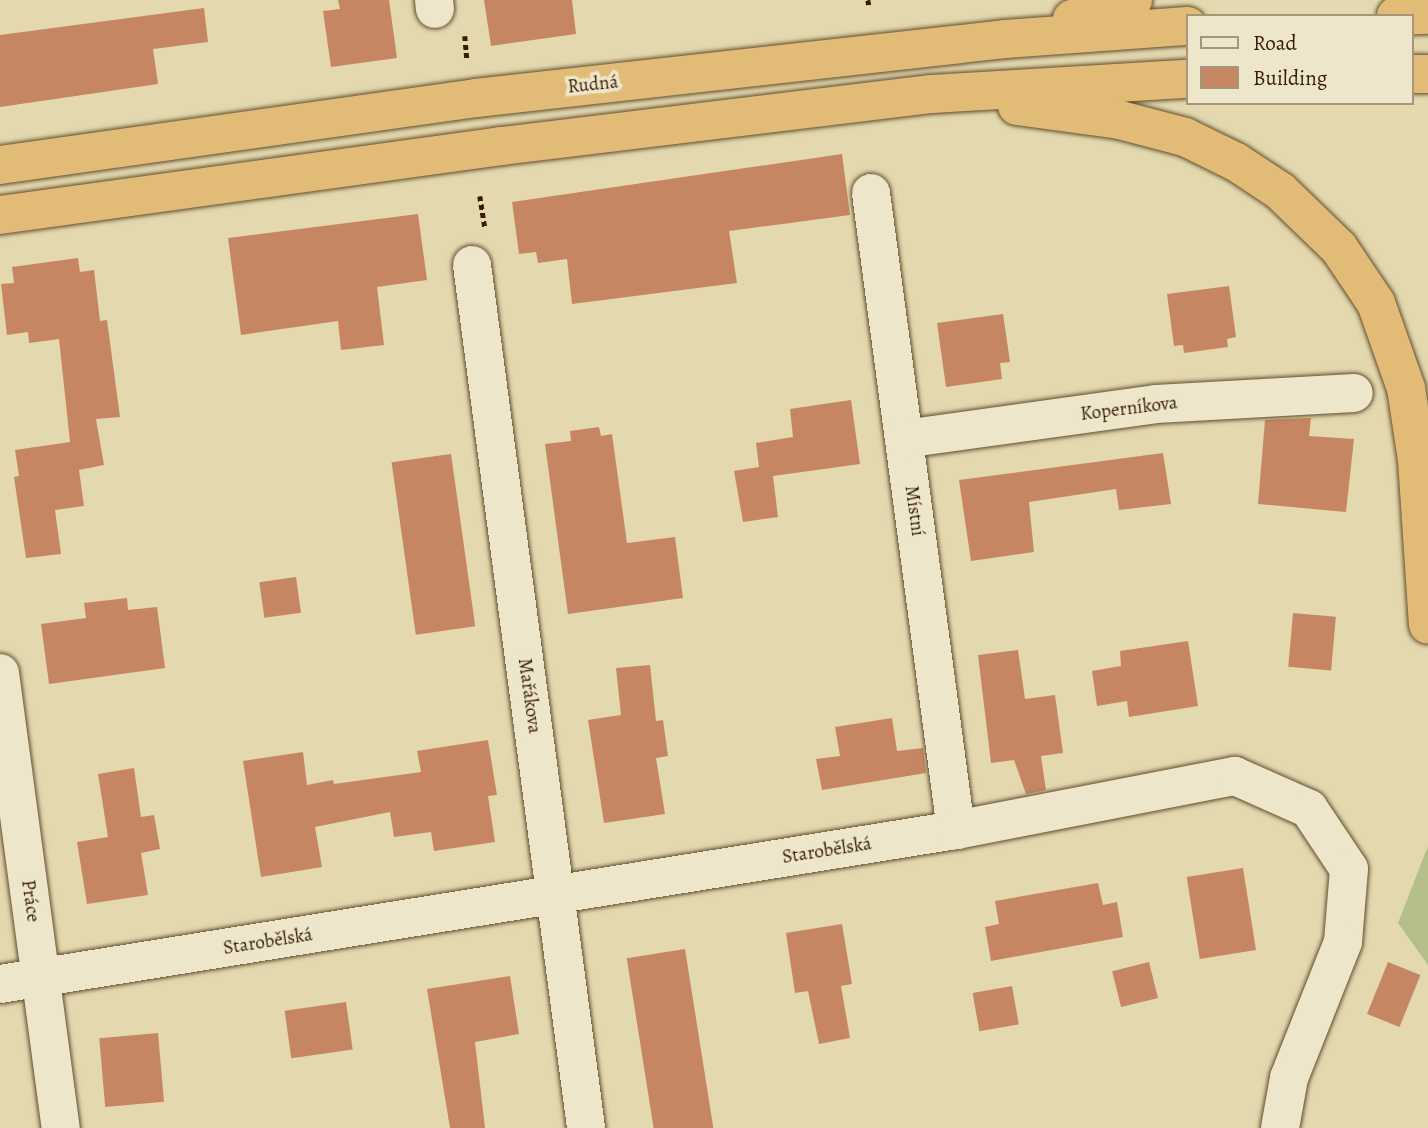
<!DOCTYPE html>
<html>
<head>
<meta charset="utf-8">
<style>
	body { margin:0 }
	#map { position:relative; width:1428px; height:1128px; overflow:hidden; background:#e3d8ae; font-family:Alegreya,serif }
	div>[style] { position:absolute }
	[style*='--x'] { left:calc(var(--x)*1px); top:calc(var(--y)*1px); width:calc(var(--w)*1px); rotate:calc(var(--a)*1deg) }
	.green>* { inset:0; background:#b4bf8a }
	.building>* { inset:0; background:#c78663; transform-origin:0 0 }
	.path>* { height:4.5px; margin-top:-2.25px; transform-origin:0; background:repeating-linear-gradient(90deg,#381d03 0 5px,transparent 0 8.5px) }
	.roads { filter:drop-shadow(0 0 2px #634c2e) drop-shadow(0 0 2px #634c2e) }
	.street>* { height:38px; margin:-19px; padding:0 19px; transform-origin:19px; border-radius:19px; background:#ede6ca }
	.highway>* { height:38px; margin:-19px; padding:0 19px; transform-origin:19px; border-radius:19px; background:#e2bc77 }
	span { translate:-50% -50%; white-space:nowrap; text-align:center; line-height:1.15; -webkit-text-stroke:7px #ede6ca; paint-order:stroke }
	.street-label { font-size:19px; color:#381d03 }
	.legend { position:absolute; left:1186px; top:14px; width:228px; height:91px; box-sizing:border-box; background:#ede6ca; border:2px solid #a5967a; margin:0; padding:9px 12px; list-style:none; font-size:21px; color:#381d03 }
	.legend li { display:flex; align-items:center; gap:14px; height:35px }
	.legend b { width:35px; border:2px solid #a5967a }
</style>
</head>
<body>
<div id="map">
	<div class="green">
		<i style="clip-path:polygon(1428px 846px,1428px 965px,1398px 923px)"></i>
	</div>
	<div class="building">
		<i style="clip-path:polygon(338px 0,389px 0,397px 58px,331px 67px,323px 11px,340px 9px)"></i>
		<i style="clip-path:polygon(484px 0,572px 0,576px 34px,491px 46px)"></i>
		<i style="clip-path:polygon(204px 8px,208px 42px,153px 49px,158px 84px,0 107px,0 35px)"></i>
		<i style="clip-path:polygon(842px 154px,850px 215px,729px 231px,737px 283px,572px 304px,567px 259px,538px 263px,536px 252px,519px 254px,512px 202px)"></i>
		<i style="clip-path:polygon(418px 214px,427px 280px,377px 287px,384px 345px,341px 350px,338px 321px,241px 335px,228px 238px)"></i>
		<i style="clip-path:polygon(78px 258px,80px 272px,94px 270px,100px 321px,107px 320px,120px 417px,96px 419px,104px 465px,79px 470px,84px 506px,55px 510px,61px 554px,26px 558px,14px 477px,19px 476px,15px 450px,70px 442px,59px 339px,29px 343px,28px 332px,7px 335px,1px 284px,14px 283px,12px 267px)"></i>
		<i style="clip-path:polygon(1229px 286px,1236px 337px,1227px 339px,1228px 347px,1184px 353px,1183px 345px,1174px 346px,1167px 294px)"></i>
		<i style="clip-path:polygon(1003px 314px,1010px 362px,1000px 363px,1002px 379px,946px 387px,937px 323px)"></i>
		<i style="clip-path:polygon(851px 400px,860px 464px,773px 476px,778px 517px,743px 522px,734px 471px,759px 467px,756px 443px,793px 437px,790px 409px)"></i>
		<i style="clip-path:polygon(1311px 418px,1309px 436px,1354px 439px,1346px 512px,1258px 504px,1265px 420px)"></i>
		<i style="clip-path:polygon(599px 427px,601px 436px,612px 434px,627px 543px,675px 537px,683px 598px,568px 614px,545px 444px,571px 441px,570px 431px)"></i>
		<i style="clip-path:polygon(1163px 453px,1171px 504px,1119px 510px,1116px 489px,1029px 502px,1034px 552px,971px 561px,959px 480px)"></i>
		<i style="left:451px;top:454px;width:174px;height:60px;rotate:82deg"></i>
		<i style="left:296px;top:577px;width:36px;height:37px;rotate:82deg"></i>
		<i style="clip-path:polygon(127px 598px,128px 610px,157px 607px,165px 668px,49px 684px,41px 624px,86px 618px,84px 603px)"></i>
		<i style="left:1293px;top:613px;width:43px;height:54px;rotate:5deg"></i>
		<i style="clip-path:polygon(1188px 641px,1198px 706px,1129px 717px,1127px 701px,1097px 706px,1092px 671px,1121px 666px,1120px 651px)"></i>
		<i style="clip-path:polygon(1018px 650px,1025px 699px,1055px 695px,1063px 753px,1041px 756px,1046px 790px,1026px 794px,1014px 760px,991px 763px,978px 655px)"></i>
		<i style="clip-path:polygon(650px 665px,656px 721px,663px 720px,668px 756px,656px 758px,665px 814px,604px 823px,588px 720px,621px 715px,616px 668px)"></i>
		<i style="clip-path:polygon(892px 718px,897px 751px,923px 748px,926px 773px,822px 790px,816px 759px,840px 756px,835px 727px)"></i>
		<i style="clip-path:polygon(488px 740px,497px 795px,488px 796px,495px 842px,434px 851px,431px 832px,394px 837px,390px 812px,315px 827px,322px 867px,261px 877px,243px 761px,303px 752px,307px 785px,333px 780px,334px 784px,421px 772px,417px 751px)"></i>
		<i style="clip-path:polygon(134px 768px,141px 817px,154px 815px,160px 849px,141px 853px,148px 895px,87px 904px,77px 842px,108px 837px,98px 774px)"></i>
		<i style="left:1243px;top:868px;width:83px;height:57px;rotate:81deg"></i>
		<i style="clip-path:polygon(1098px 883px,1103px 905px,1117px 902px,1123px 937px,991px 961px,985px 927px,999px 924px,995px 901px)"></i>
		<i style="clip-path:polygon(842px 924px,852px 984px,841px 986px,850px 1038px,819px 1044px,808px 991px,795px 993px,786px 933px)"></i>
		<i style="left:685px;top:949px;width:181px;height:59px;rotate:81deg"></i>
		<i style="left:1149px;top:962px;width:37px;height:38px;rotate:76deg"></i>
		<i style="left:1388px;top:962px;width:35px;height:56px;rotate:22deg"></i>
		<i style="clip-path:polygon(510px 976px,519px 1034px,475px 1042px,485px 1128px,450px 1128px,427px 989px)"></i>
		<i style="left:1012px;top:986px;width:39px;height:40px;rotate:80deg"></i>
		<i style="left:346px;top:1002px;width:48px;height:62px;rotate:82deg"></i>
		<i style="left:158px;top:1033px;width:69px;height:59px;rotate:85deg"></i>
	</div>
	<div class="path">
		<i style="--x:868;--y:0;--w:5;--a:79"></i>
		<i style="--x:465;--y:36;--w:23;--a:85"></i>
		<i style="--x:480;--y:196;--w:32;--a:81"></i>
	</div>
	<div class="roads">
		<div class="street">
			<i style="--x:434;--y:0;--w:9;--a:84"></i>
			<i style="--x:871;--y:193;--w:643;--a:82.4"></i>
			<i style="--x:472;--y:265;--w:870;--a:82.47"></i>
			<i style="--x:904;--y:439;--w:254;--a:-7.9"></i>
			<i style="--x:1156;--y:404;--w:198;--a:-3.2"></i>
			<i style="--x:0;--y:673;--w:459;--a:82.4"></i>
			<i style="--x:0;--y:984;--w:968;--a:-9.15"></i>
			<i style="--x:956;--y:830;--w:284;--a:-11"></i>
			<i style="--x:1235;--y:776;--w:81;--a:24"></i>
			<i style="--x:1309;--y:809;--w:72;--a:56.3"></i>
			<i style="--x:1349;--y:869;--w:73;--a:94.7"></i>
			<i style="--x:1343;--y:942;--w:146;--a:111.7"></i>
			<i style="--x:1289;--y:1078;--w:51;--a:100.2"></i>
		</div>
		<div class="highway">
			<i style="--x:1396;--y:16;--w:32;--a:-2"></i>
			<i style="--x:1072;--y:19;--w:64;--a:-17.3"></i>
			<i style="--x:1412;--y:74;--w:16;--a:0"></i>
			<i style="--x:1017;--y:106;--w:104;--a:7.7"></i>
			<i style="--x:1120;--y:120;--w:67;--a:14.7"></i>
			<i style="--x:1185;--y:137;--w:57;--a:26.1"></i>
			<i style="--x:1236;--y:162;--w:53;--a:33.4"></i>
			<i style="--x:1280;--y:191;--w:82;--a:44"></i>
			<i style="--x:1339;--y:248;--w:66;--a:56.1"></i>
			<i style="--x:1376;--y:303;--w:90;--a:70.6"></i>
			<i style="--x:1406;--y:388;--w:73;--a:81.3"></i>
			<i style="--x:1417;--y:460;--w:165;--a:86.2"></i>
			<i style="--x:0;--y:165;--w:481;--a:-8"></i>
			<i style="--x:476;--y:98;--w:532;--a:-6.36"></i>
			<i style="--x:1005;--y:39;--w:183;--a:-4.1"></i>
			<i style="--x:0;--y:215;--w:507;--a:-7.83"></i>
			<i style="--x:502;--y:146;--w:433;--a:-6.9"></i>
			<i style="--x:932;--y:94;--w:256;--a:-3.4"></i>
		</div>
	</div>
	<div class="street-label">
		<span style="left:593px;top:85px;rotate:-6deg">Rudná</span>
		<span style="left:1129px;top:409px;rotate:-7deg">Koperníkova</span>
		<span style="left:914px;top:511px;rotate:82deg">Místní</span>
		<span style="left:529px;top:696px;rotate:82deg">Mařákova</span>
		<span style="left:827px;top:851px;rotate:-9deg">Starobělská</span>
		<span style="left:30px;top:901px;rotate:82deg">Práce</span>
		<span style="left:268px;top:942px;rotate:-9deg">Starobělská</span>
	</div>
	<ul class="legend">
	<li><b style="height:9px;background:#ede6ca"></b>Road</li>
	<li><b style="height:19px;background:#c78663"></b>Building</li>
	</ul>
</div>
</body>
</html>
